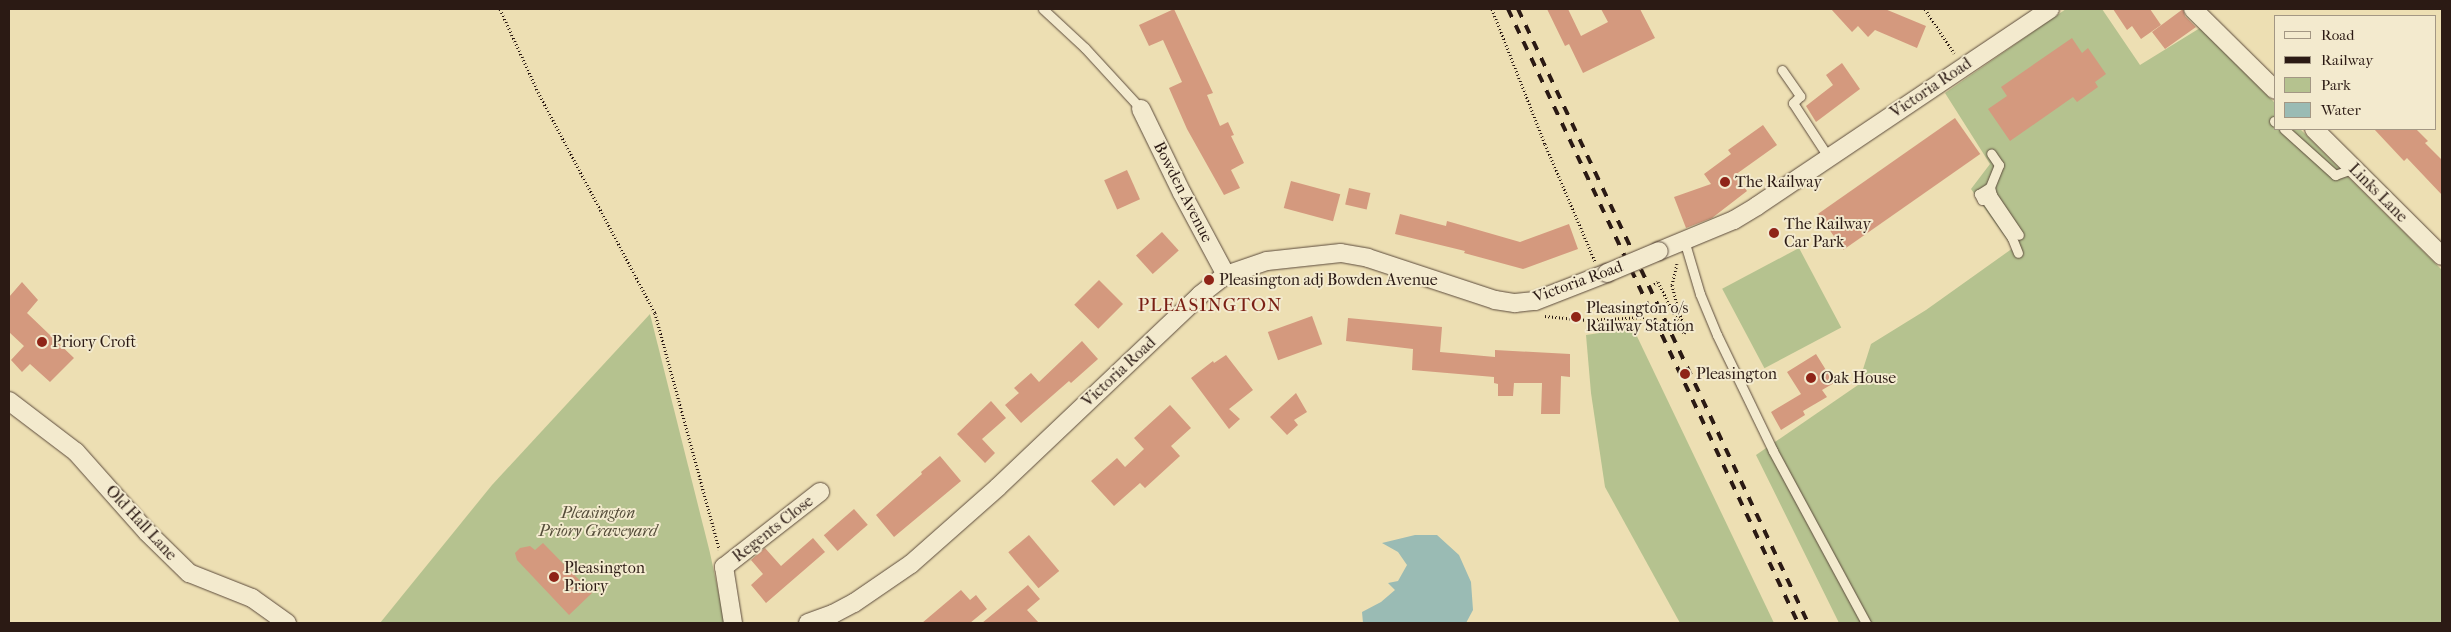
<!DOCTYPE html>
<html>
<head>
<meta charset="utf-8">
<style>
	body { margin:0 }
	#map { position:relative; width:2451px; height:632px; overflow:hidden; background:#eddfb3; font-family:"IM FELL French Canon",serif }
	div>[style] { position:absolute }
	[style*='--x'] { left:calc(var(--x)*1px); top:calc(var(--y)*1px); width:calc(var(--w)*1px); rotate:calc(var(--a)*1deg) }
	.green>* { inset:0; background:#b5c28f; transform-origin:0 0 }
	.water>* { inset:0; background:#9abbb4 }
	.building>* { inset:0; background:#d4997e; transform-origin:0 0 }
	.path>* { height:3px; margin-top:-1.5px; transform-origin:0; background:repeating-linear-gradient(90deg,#2b1a14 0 1px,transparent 0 3.5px) }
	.roads { filter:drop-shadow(0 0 1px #5c4b3c) drop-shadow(0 0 1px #5c4b3c) }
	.lane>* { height:9px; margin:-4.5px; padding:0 4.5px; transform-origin:4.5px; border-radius:4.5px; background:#f3eace }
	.street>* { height:18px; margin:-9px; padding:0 9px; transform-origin:9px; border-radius:9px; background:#f3eace }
	.rail>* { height:4px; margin-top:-2px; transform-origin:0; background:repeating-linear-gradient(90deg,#2b1a14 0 9px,transparent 0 18px) }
	.bridges { filter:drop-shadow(0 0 1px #5c4b3c) drop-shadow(0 0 1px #5c4b3c) }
	.street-bridge>* { height:18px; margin:-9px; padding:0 9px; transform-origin:9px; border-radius:9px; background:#f3eace }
	.dots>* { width:14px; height:14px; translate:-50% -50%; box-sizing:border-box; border:2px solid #f3eace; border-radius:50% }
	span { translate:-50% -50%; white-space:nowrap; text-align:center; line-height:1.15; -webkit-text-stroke:4px #f3eace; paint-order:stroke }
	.street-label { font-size:16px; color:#2b1a14 }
	.poi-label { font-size:16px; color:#2b1a14 }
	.left { translate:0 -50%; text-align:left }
	.park-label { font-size:16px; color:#544c39; font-style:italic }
	.quarter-label { font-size:19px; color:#7a1f14; letter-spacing:1px }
	.frame { position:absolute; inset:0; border:10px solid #2b1a14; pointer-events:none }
	.legend { position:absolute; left:2274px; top:15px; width:162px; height:115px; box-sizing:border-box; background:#f3eace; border:1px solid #a39784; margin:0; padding:6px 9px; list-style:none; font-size:15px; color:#2b1a14 }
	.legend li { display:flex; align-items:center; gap:10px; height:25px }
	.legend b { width:25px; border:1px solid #a39784 }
</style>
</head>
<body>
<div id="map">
	<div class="green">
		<i style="clip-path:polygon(2066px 9px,2102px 9px,2140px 65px,2200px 28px,2275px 103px,2275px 129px,2300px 129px,2442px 270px,2442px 623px,1839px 623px,1756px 455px,1858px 385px,1871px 344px,1926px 310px,2013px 248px,1971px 189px,1990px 164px,1945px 93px)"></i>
		<i style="left:1799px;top:248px;width:90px;height:87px;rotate:62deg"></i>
		<i style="clip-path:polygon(650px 314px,710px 553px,725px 623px,380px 623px,492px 485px)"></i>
		<i style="clip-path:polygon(1633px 328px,1774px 623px,1680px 623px,1605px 487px,1591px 393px,1586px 335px)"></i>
	</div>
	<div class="water">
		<i style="clip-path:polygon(1415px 535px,1437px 535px,1459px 555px,1471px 582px,1473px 610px,1466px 623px,1363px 623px,1362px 612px,1381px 602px,1395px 590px,1388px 583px,1398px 581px,1407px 565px,1398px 552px,1382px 543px)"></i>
	</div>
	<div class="building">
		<i style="clip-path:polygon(1174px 9px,1213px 93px,1207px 95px,1220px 126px,1228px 122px,1234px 135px,1231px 136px,1244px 163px,1231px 170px,1240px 188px,1224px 195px,1187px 129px,1169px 88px,1182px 82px,1163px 40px,1149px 46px,1139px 25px)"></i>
		<i style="clip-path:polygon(1547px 9px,1568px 9px,1581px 36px,1608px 22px,1601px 9px,1640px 9px,1655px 38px,1583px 73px,1569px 44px,1565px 46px)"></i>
		<i style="clip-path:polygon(1831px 9px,1885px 9px,1926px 26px,1917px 48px,1875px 30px,1868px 37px,1858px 26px,1852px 32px)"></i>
		<i style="clip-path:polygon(2113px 9px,2150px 9px,2161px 25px,2141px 39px,2132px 26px,2127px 30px)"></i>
		<i style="clip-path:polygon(2183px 9px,2185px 16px,2196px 27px,2165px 49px,2152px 32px)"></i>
		<i style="clip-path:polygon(2072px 38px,2082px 53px,2088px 48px,2106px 74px,2095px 82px,2098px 87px,2077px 102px,2073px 97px,2010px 141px,1988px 109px,2007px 96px,2001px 87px)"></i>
		<i style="clip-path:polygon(1842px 63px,1860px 89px,1816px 122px,1806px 106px,1833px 85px,1826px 75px)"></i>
		<i style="left:1955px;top:118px;width:44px;height:167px;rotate:55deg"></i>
		<i style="clip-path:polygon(1763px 125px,1777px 145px,1735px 175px,1747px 191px,1712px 218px,1686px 228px,1674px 197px,1711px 184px,1704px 174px,1731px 154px,1728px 150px)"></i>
		<i style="clip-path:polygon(2374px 129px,2416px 129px,2428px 141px,2425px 143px,2442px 160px,2442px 195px,2407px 158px,2404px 161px)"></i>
		<i style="left:1127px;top:170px;width:32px;height:25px;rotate:66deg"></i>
		<i style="left:1291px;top:181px;width:51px;height:28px;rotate:15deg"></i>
		<i style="left:1349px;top:188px;width:22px;height:17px;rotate:13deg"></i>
		<i style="clip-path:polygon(1400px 214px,1446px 226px,1447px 221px,1520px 242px,1569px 224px,1578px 249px,1523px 269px,1464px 253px,1465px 251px,1395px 234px)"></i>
		<i style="left:1162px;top:232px;width:25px;height:35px;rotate:48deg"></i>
		<i style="left:1099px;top:280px;width:34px;height:35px;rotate:45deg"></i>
		<i style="clip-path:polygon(22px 282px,38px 300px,27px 313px,74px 358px,50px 382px,30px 364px,22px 372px,11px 360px,24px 346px,9px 332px,9px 297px)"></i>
		<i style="left:1312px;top:316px;width:30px;height:47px;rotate:70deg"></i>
		<i style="clip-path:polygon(1348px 318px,1442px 327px,1440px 352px,1495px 357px,1495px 350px,1570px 354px,1570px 377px,1561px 376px,1560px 414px,1541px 414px,1542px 383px,1514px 383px,1513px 396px,1498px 396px,1498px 384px,1494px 383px,1494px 377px,1412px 370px,1413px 349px,1346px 341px)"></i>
		<i style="clip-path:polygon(1082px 341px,1098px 359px,1071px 383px,1069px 381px,1021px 423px,1005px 405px,1019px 393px,1014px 388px,1031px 373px,1039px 382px)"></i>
		<i style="clip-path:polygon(1816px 354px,1834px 383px,1822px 390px,1827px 397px,1803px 411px,1805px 415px,1781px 430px,1771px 412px,1801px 394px,1787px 372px)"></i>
		<i style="clip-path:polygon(1226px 355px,1253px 390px,1229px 409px,1240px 419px,1229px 429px,1191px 378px,1213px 361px,1214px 363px)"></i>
		<i style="clip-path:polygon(1296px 393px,1307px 412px,1294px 420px,1298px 425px,1287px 435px,1270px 417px)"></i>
		<i style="clip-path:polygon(991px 401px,1006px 418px,982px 439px,995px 453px,985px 463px,957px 434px)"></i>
		<i style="clip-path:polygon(1170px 405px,1191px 428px,1171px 446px,1180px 456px,1145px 488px,1140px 483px,1114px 506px,1091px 481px,1117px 458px,1125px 467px,1144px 449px,1134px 438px)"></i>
		<i style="clip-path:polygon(940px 456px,961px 481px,894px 537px,876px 515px,922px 474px,921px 472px)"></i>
		<i style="left:854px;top:509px;width:21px;height:40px;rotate:49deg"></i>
		<i style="left:1029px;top:535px;width:47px;height:27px;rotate:50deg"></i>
		<i style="clip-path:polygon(813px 538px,825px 552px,766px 603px,751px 585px,763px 574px,751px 560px,765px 548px,781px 566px)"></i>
		<i style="clip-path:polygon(543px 543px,592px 593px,569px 615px,517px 560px,515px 553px,520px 548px,530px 546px,535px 550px)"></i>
		<i style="clip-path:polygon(1028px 585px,1040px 599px,1027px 610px,1039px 623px,982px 623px)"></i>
		<i style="clip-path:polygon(961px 590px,970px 600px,976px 595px,987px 609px,970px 623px,922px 623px)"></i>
	</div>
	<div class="path">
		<i style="--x:500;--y:9;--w:91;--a:65.4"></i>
		<i style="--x:538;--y:92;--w:250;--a:62.1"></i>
		<i style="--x:655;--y:313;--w:245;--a:74.8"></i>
		<i style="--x:1492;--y:9;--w:145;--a:68.6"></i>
		<i style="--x:1545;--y:144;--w:127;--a:66.9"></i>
		<i style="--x:1925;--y:9;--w:53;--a:56.6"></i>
		<i style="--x:1654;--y:284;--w:4;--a:-27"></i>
		<i style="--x:1658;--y:282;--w:57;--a:63"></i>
		<i style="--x:1684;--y:333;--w:5;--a:-53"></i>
		<i style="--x:1687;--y:329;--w:18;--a:-117"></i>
		<i style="--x:1679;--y:313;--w:29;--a:-104"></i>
		<i style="--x:1672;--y:285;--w:22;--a:-77"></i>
		<i style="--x:1545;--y:316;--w:42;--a:5.4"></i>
		<i style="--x:1587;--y:320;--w:57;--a:-3"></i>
	</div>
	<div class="roads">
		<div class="lane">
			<i style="--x:1043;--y:9;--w:57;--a:42.9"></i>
			<i style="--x:1085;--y:48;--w:83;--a:47.4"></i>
			<i style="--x:1782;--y:70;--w:32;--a:55"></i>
			<i style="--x:1800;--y:96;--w:10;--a:135"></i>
			<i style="--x:1793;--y:103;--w:66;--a:56.8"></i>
			<i style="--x:2274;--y:121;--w:1;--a:45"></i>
			<i style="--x:2284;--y:129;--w:69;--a:42"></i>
			<i style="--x:2335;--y:175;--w:20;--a:-20"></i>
			<i style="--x:1990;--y:187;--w:8;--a:76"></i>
			<i style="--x:1992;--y:195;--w:11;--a:153"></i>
			<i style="--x:1982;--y:200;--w:7;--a:-117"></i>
			<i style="--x:1979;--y:194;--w:13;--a:-32"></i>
			<i style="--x:1990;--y:187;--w:24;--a:-68"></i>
			<i style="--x:1999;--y:165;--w:14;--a:-124"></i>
			<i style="--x:1992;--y:195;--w:48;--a:56"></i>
			<i style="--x:1986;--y:200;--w:46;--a:55.6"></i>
			<i style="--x:2012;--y:238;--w:16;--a:68"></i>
			<i style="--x:1684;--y:240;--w:56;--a:73.5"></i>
			<i style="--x:1700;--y:294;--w:44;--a:67.5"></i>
			<i style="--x:1717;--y:335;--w:129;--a:64.2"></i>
			<i style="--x:1773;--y:451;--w:196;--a:61.6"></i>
		</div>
		<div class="street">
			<i style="--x:2193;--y:9;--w:115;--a:44.6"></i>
			<i style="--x:1141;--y:109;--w:93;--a:64"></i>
			<i style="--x:1182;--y:193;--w:93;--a:61.8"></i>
			<i style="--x:2314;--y:129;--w:180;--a:44.8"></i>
			<i style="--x:1659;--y:251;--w:81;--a:-22.5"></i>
			<i style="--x:1734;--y:220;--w:27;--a:-31"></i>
			<i style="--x:1757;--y:206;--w:353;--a:-33.9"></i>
			<i style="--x:9;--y:401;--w:84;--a:37.3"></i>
			<i style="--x:76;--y:452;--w:107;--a:48.4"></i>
			<i style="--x:147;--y:532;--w:59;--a:44.3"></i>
			<i style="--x:189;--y:573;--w:68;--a:21.6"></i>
			<i style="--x:252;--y:598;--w:43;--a:35.5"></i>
			<i style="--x:733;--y:623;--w:57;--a:-99.1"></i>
			<i style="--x:724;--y:567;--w:122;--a:-38"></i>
			<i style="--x:808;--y:623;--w:27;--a:-20"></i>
			<i style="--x:833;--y:614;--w:24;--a:-28"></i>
			<i style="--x:854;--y:603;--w:69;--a:-34.4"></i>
			<i style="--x:911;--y:564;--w:116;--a:-41.5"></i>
			<i style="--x:998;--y:487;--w:279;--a:-43.5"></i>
			<i style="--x:1200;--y:295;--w:33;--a:-38"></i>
			<i style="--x:1226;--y:275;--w:43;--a:-18.9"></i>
			<i style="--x:1267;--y:261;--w:74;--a:-6.2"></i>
			<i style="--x:1341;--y:253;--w:27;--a:10"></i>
			<i style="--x:1368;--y:258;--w:134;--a:18.3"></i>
			<i style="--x:1495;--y:300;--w:20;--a:9"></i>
			<i style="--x:1515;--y:303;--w:20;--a:-6"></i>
			<i style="--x:1535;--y:301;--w:77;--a:-21.3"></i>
		</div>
	</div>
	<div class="rail">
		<i style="--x:1508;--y:9;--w:679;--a:64.72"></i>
		<i style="--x:1518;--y:9;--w:679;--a:64.72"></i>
	</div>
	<div class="bridges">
		<div class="street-bridge">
			<i style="--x:1607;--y:273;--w:56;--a:-22.9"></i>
		</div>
	</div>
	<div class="dots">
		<i style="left:1725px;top:182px;background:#8f2418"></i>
		<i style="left:1774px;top:233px;background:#8f2418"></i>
		<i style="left:1209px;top:280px;background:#8f2418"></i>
		<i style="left:1576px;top:317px;background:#8f2418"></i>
		<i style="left:42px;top:342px;background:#8f2418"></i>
		<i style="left:1685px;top:374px;background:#8f2418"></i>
		<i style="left:1811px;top:378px;background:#8f2418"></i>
		<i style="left:554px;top:577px;background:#8f2418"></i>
	</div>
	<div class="street-label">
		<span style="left:1931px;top:88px;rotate:-34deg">Victoria Road</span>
		<span style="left:1183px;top:192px;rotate:63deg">Bowden Avenue</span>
		<span style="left:2378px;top:193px;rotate:45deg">Links Lane</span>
		<span style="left:1578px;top:282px;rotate:-20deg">Victoria Road</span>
		<span style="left:1119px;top:372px;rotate:-43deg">Victoria Road</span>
		<span style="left:141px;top:523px;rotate:47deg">Old Hall Lane</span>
		<span style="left:773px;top:529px;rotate:-38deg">Regents Close</span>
	</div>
	<div class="poi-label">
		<span class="left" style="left:1735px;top:182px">The Railway</span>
		<span class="left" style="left:1784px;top:233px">The Railway<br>Car Park</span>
		<span class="left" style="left:1219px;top:280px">Pleasington adj Bowden Avenue</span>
		<span class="left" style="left:1586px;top:317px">Pleasington o/s<br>Railway Station</span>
		<span class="left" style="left:52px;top:342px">Priory Croft</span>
		<span class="left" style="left:1696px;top:374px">Pleasington</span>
		<span class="left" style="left:1821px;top:378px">Oak House</span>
		<span class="left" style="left:564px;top:577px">Pleasington<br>Priory</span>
	</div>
	<div class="park-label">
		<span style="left:598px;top:522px">Pleasington<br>Priory Graveyard</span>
	</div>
	<div class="quarter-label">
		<span style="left:1210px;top:306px">PLEASINGTON</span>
	</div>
	<div class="frame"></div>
	<ul class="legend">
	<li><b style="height:6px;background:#f3eace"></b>Road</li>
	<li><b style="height:6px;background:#2b1a14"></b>Railway</li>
	<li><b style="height:14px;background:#b5c28f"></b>Park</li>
	<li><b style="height:14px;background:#9abbb4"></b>Water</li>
	</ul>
</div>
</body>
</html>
